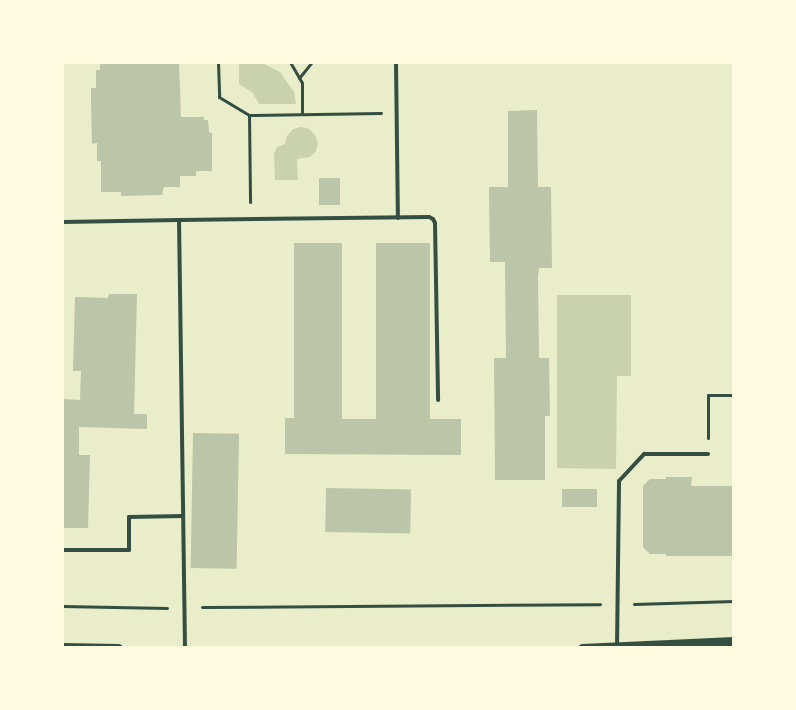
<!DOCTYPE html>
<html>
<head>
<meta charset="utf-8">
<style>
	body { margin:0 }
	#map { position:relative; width:796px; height:710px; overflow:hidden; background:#e9edc9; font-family:"Nunito Sans",sans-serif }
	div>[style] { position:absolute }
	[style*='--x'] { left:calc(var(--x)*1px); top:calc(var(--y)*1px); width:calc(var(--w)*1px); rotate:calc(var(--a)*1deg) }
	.green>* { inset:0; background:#cad2ad }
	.building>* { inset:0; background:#bcc5a7; transform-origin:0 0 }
	.path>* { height:3px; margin:-1.5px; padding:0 1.5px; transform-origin:1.5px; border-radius:1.5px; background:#344e41 }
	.service>* { height:4px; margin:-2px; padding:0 2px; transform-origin:2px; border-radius:2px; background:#344e41 }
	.tertiary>* { height:9px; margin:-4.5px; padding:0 4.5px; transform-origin:4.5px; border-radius:4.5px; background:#344e41 }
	span { translate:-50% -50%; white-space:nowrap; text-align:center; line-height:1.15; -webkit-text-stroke:4.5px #fefae0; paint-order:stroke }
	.frame { position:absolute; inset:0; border:64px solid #fefae0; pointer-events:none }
</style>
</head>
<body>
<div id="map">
	<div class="green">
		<i style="clip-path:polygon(239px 63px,262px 63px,280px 72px,294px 92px,296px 104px,259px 104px,253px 93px,239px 84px)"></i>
		<i style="clip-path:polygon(301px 127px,309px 129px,315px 135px,318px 143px,316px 151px,310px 157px,297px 159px,298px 180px,275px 180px,274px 153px,277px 147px,285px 144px,287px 136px,293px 129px)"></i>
		<i style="clip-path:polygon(557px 295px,631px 295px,631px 376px,617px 376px,616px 469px,557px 468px)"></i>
	</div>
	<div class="building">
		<i style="clip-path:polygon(100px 62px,179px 62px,181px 117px,204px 117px,204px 120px,208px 120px,209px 132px,212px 133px,212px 171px,196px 171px,196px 176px,180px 176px,180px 187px,164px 187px,162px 195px,121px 196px,121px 192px,101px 192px,101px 161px,97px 161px,97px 143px,92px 144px,91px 104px,91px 88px,96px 88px,96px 70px,100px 70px)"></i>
		<i style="clip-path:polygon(537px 110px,538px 187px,551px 187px,552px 268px,539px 268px,538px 277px,539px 358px,549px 358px,550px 416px,545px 416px,545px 480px,495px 480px,494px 358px,506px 358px,505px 262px,490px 262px,489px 187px,508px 187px,508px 111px)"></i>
		<i style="left:319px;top:178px;width:21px;height:27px"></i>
		<i style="clip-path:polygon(294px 243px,342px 243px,342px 419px,376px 419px,376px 243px,430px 243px,430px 419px,461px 419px,461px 455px,285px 454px,285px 418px,294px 418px)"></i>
		<i style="clip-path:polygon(109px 294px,137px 294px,134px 414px,147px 414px,147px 429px,79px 427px,79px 455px,90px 455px,88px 528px,62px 528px,62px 399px,80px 400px,81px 371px,73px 371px,75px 297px,108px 298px)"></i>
		<i style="left:193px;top:433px;width:46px;height:135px;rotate:1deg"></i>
		<i style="clip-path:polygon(666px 477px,692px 477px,691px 486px,734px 486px,734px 556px,666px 556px,666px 554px,650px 554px,643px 547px,643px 486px,650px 479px,666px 479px)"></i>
		<i style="left:326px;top:488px;width:85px;height:44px;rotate:1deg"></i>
		<i style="left:562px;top:489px;width:35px;height:18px"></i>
	</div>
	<div class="path">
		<i style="--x:218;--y:62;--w:35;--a:88"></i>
		<i style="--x:219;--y:97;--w:35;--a:31"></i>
		<i style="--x:249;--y:115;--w:87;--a:89.3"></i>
		<i style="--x:290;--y:62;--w:24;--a:60"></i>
		<i style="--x:302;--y:83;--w:31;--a:90"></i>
		<i style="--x:299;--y:78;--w:21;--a:-51"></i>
		<i style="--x:249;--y:115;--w:132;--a:-0.9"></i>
		<i style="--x:708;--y:438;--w:43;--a:-90"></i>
		<i style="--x:708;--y:395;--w:26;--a:0"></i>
		<i style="--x:634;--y:604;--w:100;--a:-1.7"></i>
		<i style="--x:62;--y:606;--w:105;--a:1.1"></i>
		<i style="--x:202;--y:607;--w:398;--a:-0.4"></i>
	</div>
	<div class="service">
		<i style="--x:396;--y:62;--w:156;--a:89.3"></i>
		<i style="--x:62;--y:222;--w:117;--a:-1"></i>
		<i style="--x:62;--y:550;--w:67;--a:0"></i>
		<i style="--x:129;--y:550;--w:33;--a:-90"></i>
		<i style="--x:129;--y:517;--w:54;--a:-1.1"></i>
		<i style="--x:617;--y:647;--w:166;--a:-89.3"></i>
		<i style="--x:619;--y:481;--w:37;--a:-47"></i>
		<i style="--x:644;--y:454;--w:64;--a:0"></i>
		<i style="--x:185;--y:648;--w:428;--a:-90.8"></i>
		<i style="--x:179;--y:220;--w:250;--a:-0.7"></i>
		<i style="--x:429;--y:217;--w:4;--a:27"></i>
		<i style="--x:433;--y:219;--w:4;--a:63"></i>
		<i style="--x:435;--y:223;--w:177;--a:89"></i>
	</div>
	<div class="tertiary">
		<i style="--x:62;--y:647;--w:56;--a:1"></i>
		<i style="--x:582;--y:648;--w:152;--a:-2.6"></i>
	</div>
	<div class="frame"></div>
</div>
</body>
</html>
